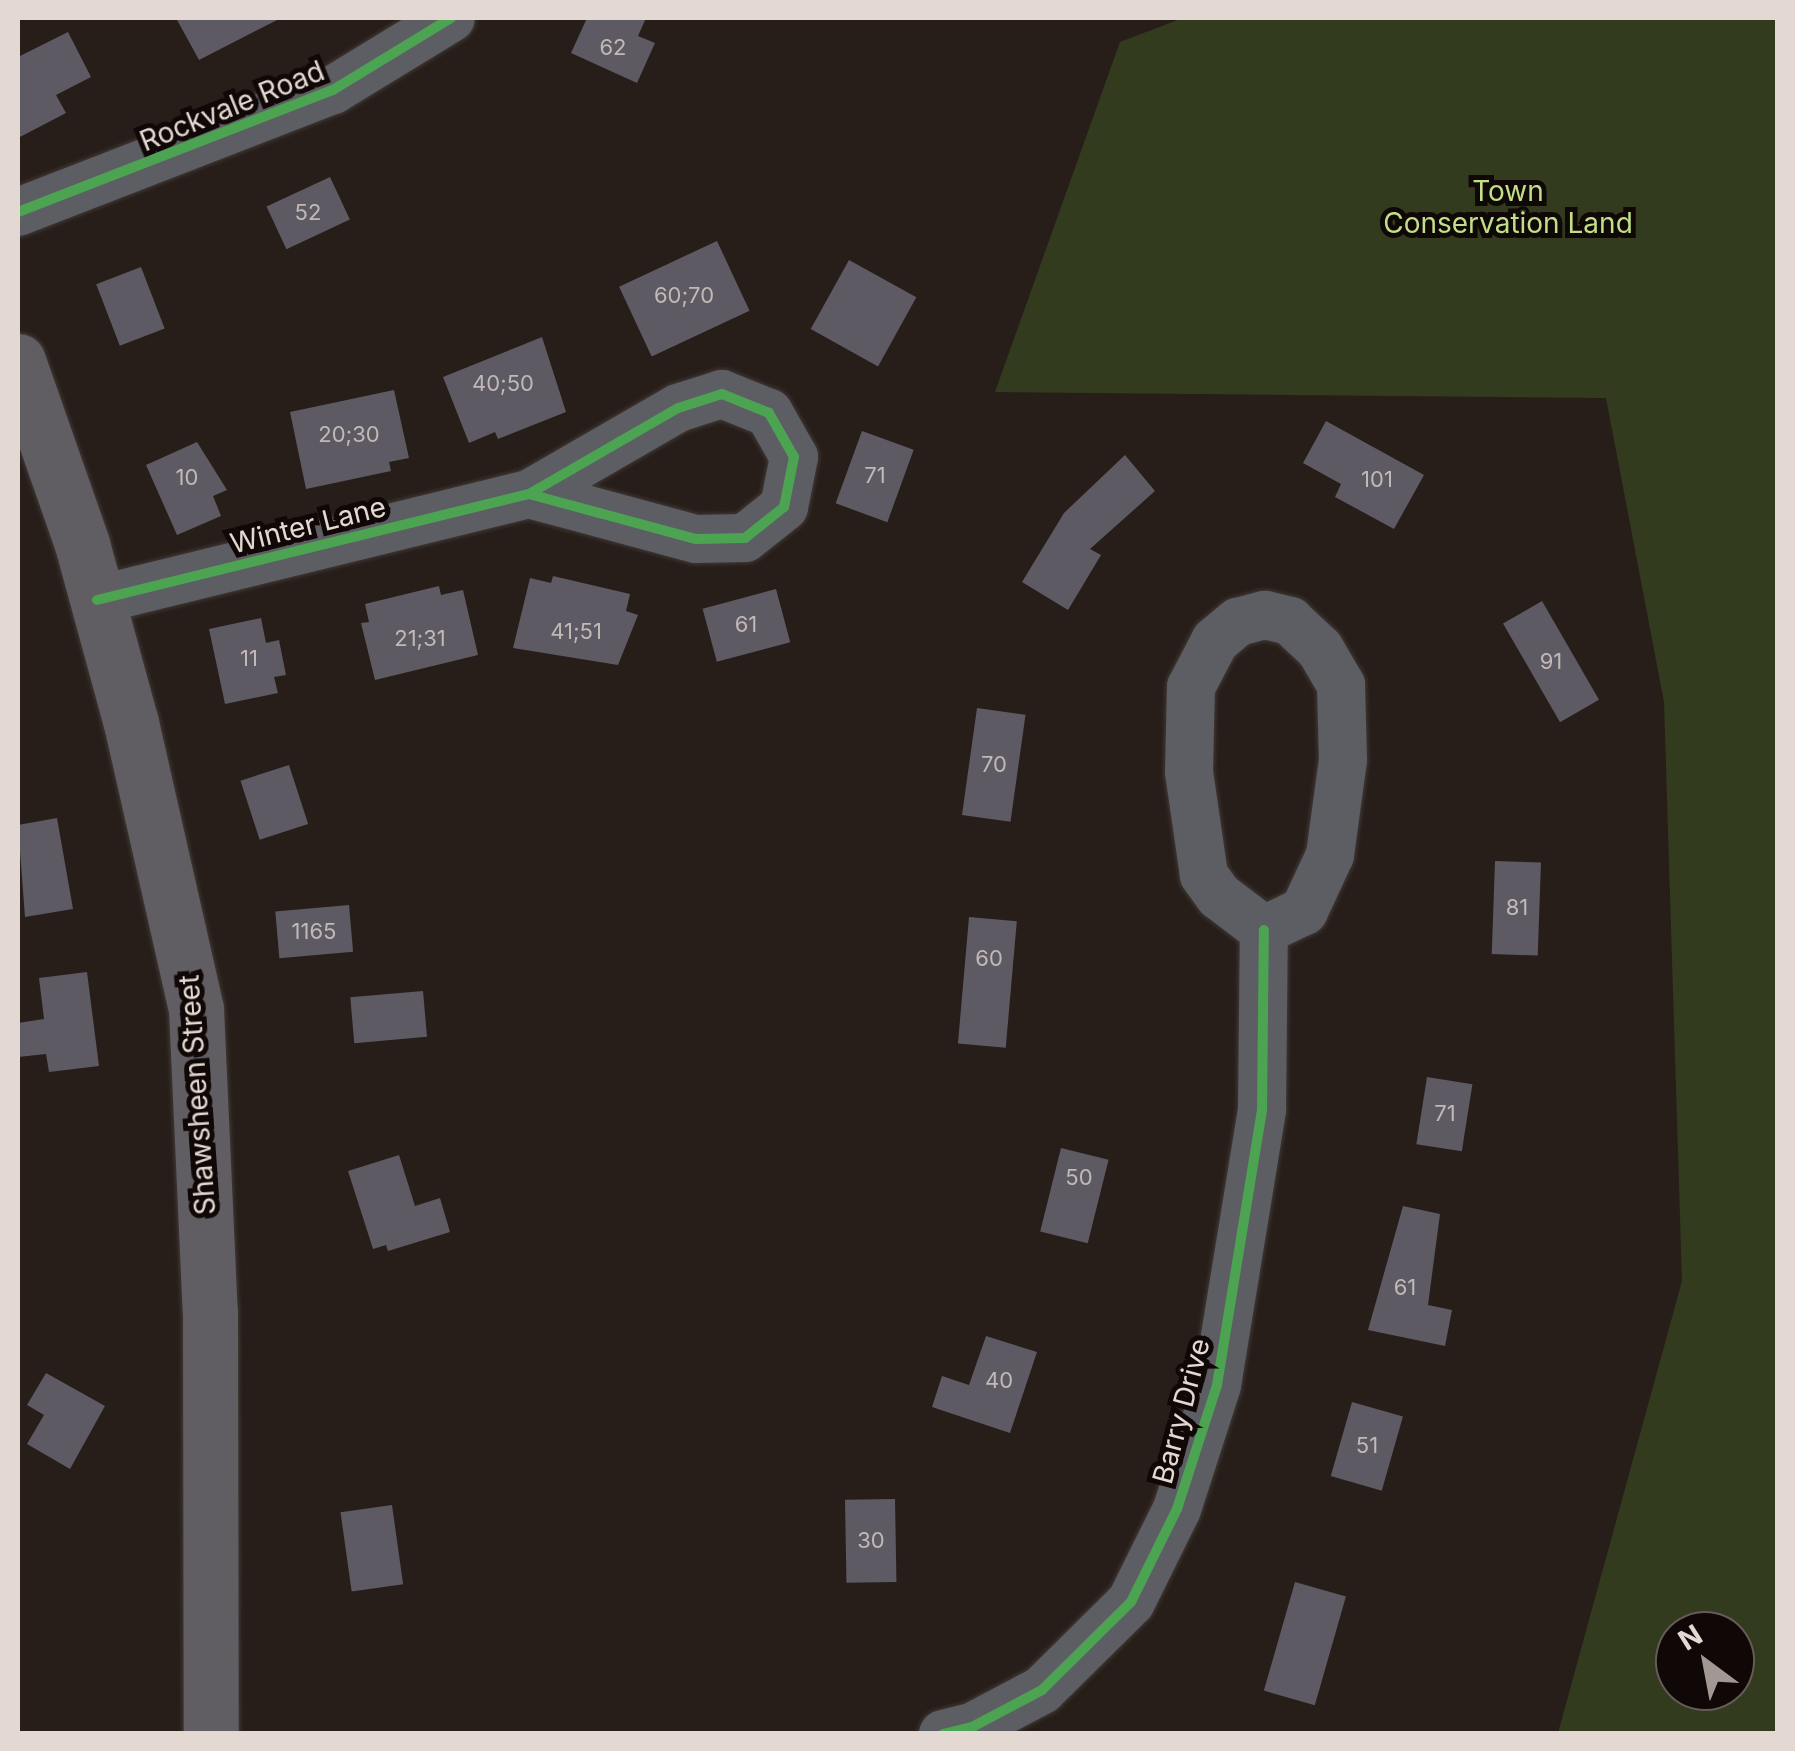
<!DOCTYPE html>
<html>
<head>
<meta charset="utf-8">
<style>
	body { margin:0 }
	#map { position:relative; width:1795px; height:1751px; overflow:hidden; background:#271e1a; font-family:Inter,sans-serif }
	div>[style] { position:absolute }
	[style*='--x'] { left:calc(var(--x)*1px); top:calc(var(--y)*1px); width:calc(var(--w)*1px); rotate:calc(var(--a)*1deg) }
	.green>* { inset:0; background:#333b1f }
	.building>* { inset:0; background:#5d5a63; transform-origin:0 0 }
	.roads { filter:drop-shadow(0 0 2px #413935) drop-shadow(0 0 2px #413935) }
	.minor>* { height:48px; margin:-24px; padding:0 24px; transform-origin:24px; border-radius:24px; background:#5d5d64 }
	.major>* { height:55px; margin:-27.5px; padding:0 27.5px; transform-origin:27.5px; border-radius:27.5px; background:#605e63 }
	.cycleway>* { height:10px; margin:-5px; padding:0 5px; transform-origin:5px; border-radius:5px; background:#4ca352 }
	span { translate:-50% -50%; white-space:nowrap; text-align:center; line-height:1.15; -webkit-text-stroke:10px #100806; paint-order:stroke }
	.number-label { font-size:22px; color:#c2b8b6 }
	.number-label span { -webkit-text-stroke-width:0 }
	.street-label { font-size:28px; color:#e4d8d2 }
	.park-label { font-size:28px; color:#c1de88 }
	.frame { position:absolute; inset:0; border:20px solid #e4d8d2; pointer-events:none }
	.north { position:absolute; left:1655px; top:1611px; width:100px; height:100px; box-sizing:border-box; background:#100806; border:2px solid #655b58; border-radius:50%; rotate:328deg; font-size:28px; font-weight:700; line-height:40px; text-align:center; color:#e4d8d2 }
	.north::after { content:''; display:block; margin:auto; width:35px; height:45px; background:#a29792; clip-path:polygon(50% 0,100% 100%,50% 72%,0 100%) }
</style>
</head>
<body>
<div id="map">
	<div class="green">
		<i style="clip-path:polygon(evenodd,1183px 18px,1777px 18px,1777px 1733px,1558px 1733px,1682px 1281px,1664px 702px,1606px 398px,995px 392px,1120px 42px,1183px 18px,1675px 1631px,1735px 1631px,1735px 1691px,1675px 1691px,1675px 1631px)"></i>
	</div>
	<div class="building">
		<i style="clip-path:polygon(176px 18px,281px 18px,199px 60px)"></i>
		<i style="clip-path:polygon(587px 18px,646px 18px,638px 36px,655px 43px,637px 83px,571px 53px)"></i>
		<i style="clip-path:polygon(68px 32px,91px 77px,56px 95px,66px 113px,18px 138px,18px 57px)"></i>
		<i style="left:330px;top:177px;width:47px;height:70px;rotate:65deg"></i>
		<i style="left:717px;top:241px;width:77px;height:108px;rotate:65deg"></i>
		<i style="left:849px;top:260px;width:77px;height:79px;rotate:29deg"></i>
		<i style="left:141px;top:267px;width:66px;height:48px;rotate:69deg"></i>
		<i style="clip-path:polygon(542px 337px,566px 412px,498px 439px,495px 432px,469px 443px,443px 377px)"></i>
		<i style="clip-path:polygon(394px 390px,409px 458px,389px 462px,391px 471px,306px 489px,290px 412px)"></i>
		<i style="clip-path:polygon(1326px 421px,1424px 475px,1394px 529px,1335px 497px,1341px 484px,1303px 463px)"></i>
		<i style="left:862px;top:431px;width:55px;height:77px;rotate:20deg"></i>
		<i style="clip-path:polygon(197px 442px,227px 490px,213px 496px,221px 516px,177px 535px,146px 465px)"></i>
		<i style="clip-path:polygon(1125px 455px,1155px 491px,1090px 549px,1101px 555px,1068px 610px,1022px 582px,1064px 513px)"></i>
		<i style="clip-path:polygon(553px 576px,630px 594px,626px 611px,638px 615px,618px 665px,513px 648px,530px 578px,551px 583px)"></i>
		<i style="clip-path:polygon(439px 586px,441px 595px,463px 590px,478px 655px,375px 680px,361px 623px,369px 622px,365px 604px)"></i>
		<i style="left:776px;top:589px;width:55px;height:76px;rotate:75deg"></i>
		<i style="left:1542px;top:601px;width:114px;height:45px;rotate:60deg"></i>
		<i style="clip-path:polygon(261px 618px,266px 643px,279px 640px,286px 675px,274px 677px,278px 693px,225px 704px,209px 629px)"></i>
		<i style="left:977px;top:708px;width:49px;height:108px;rotate:8deg"></i>
		<i style="left:289px;top:765px;width:62px;height:51px;rotate:72deg"></i>
		<i style="clip-path:polygon(57px 818px,73px 909px,25px 917px,18px 825px)"></i>
		<i style="left:1495px;top:861px;width:46px;height:93px;rotate:2deg"></i>
		<i style="left:349px;top:905px;width:47px;height:74px;rotate:85deg"></i>
		<i style="left:969px;top:917px;width:48px;height:127px;rotate:5deg"></i>
		<i style="clip-path:polygon(87px 972px,99px 1066px,49px 1072px,46px 1054px,18px 1057px,18px 1023px,44px 1019px,39px 978px)"></i>
		<i style="left:423px;top:991px;width:46px;height:73px;rotate:85deg"></i>
		<i style="left:1427px;top:1077px;width:46px;height:68px;rotate:9deg"></i>
		<i style="left:1061px;top:1148px;width:49px;height:86px;rotate:14deg"></i>
		<i style="clip-path:polygon(399px 1155px,415px 1206px,440px 1198px,450px 1232px,388px 1251px,386px 1245px,373px 1249px,348px 1171px)"></i>
		<i style="clip-path:polygon(1403px 1206px,1440px 1214px,1428px 1305px,1452px 1310px,1445px 1346px,1368px 1330px)"></i>
		<i style="clip-path:polygon(986px 1336px,1037px 1352px,1010px 1433px,932px 1407px,942px 1376px,969px 1385px)"></i>
		<i style="clip-path:polygon(46px 1373px,105px 1406px,70px 1469px,27px 1444px,44px 1415px,27px 1405px)"></i>
		<i style="left:1352px;top:1402px;width:53px;height:77px;rotate:16deg"></i>
		<i style="left:895px;top:1499px;width:83px;height:50px;rotate:89deg"></i>
		<i style="left:392px;top:1505px;width:80px;height:52px;rotate:82deg"></i>
		<i style="left:1295px;top:1582px;width:53px;height:113px;rotate:16deg"></i>
	</div>
	<div class="roads">
		<div class="minor">
			<i style="--x:18;--y:212;--w:338;--a:-21.2"></i>
			<i style="--x:333;--y:90;--w:138;--a:-31.4"></i>
			<i style="--x:97;--y:600;--w:445;--a:-13.8"></i>
			<i style="--x:529;--y:494;--w:173;--a:15.1"></i>
			<i style="--x:696;--y:539;--w:49;--a:-1.2"></i>
			<i style="--x:745;--y:538;--w:50;--a:-38.5"></i>
			<i style="--x:784;--y:507;--w:51;--a:-78.7"></i>
			<i style="--x:794;--y:457;--w:51;--a:-119.6"></i>
			<i style="--x:769;--y:413;--w:51;--a:-158"></i>
			<i style="--x:722;--y:394;--w:46;--a:162.3"></i>
			<i style="--x:678;--y:408;--w:172;--a:150"></i>
			<i style="--x:1265;--y:615;--w:26;--a:13"></i>
			<i style="--x:1290;--y:621;--w:41;--a:43"></i>
			<i style="--x:1320;--y:649;--w:42;--a:59.7"></i>
			<i style="--x:1341;--y:685;--w:75;--a:88.5"></i>
			<i style="--x:1343;--y:760;--w:96;--a:97.8"></i>
			<i style="--x:1330;--y:855;--w:62;--a:114.9"></i>
			<i style="--x:1304;--y:911;--w:44;--a:154.6"></i>
			<i style="--x:1264;--y:930;--w:56;--a:-142.9"></i>
			<i style="--x:1219;--y:896;--w:26;--a:-126"></i>
			<i style="--x:1204;--y:875;--w:104;--a:-98.3"></i>
			<i style="--x:1189;--y:772;--w:85;--a:-88.7"></i>
			<i style="--x:1191;--y:687;--w:52;--a:-62.4"></i>
			<i style="--x:1215;--y:641;--w:30;--a:-40"></i>
			<i style="--x:1238;--y:622;--w:28;--a:-15"></i>
			<i style="--x:943;--y:1734;--w:32;--a:-14"></i>
			<i style="--x:974;--y:1726;--w:77;--a:-27.9"></i>
			<i style="--x:1042;--y:1690;--w:125;--a:-44.7"></i>
			<i style="--x:1131;--y:1602;--w:104;--a:-63.7"></i>
			<i style="--x:1177;--y:1509;--w:130;--a:-72.1"></i>
			<i style="--x:1217;--y:1385;--w:280;--a:-80.7"></i>
			<i style="--x:1262;--y:1109;--w:179;--a:-89.4"></i>
		</div>
		<div class="major">
			<i style="--x:18;--y:361;--w:194;--a:70.7"></i>
			<i style="--x:82;--y:544;--w:186;--a:74.7"></i>
			<i style="--x:131;--y:723;--w:293;--a:77.2"></i>
			<i style="--x:196;--y:1009;--w:303;--a:87.4"></i>
			<i style="--x:210;--y:1312;--w:422;--a:89.9"></i>
		</div>
	</div>
	<div class="cycleway">
		<i style="--x:18;--y:212;--w:338;--a:-21.2"></i>
		<i style="--x:333;--y:90;--w:138;--a:-31.4"></i>
		<i style="--x:97;--y:600;--w:445;--a:-13.8"></i>
		<i style="--x:529;--y:494;--w:173;--a:15.1"></i>
		<i style="--x:696;--y:539;--w:49;--a:-1.2"></i>
		<i style="--x:745;--y:538;--w:50;--a:-38.5"></i>
		<i style="--x:784;--y:507;--w:51;--a:-78.7"></i>
		<i style="--x:794;--y:457;--w:51;--a:-119.6"></i>
		<i style="--x:769;--y:413;--w:51;--a:-158"></i>
		<i style="--x:722;--y:394;--w:46;--a:162.3"></i>
		<i style="--x:678;--y:408;--w:172;--a:150"></i>
		<i style="--x:943;--y:1734;--w:32;--a:-14"></i>
		<i style="--x:974;--y:1726;--w:77;--a:-27.9"></i>
		<i style="--x:1042;--y:1690;--w:125;--a:-44.7"></i>
		<i style="--x:1131;--y:1602;--w:104;--a:-63.7"></i>
		<i style="--x:1177;--y:1509;--w:130;--a:-72.1"></i>
		<i style="--x:1217;--y:1385;--w:280;--a:-80.7"></i>
		<i style="--x:1262;--y:1109;--w:179;--a:-89.4"></i>
	</div>
	<div class="number-label">
		<span style="left:613px;top:48px">62</span>
		<span style="left:308px;top:213px">52</span>
		<span style="left:684px;top:296px">60;70</span>
		<span style="left:503px;top:384px">40;50</span>
		<span style="left:349px;top:435px">20;30</span>
		<span style="left:875px;top:476px">71</span>
		<span style="left:187px;top:478px">10</span>
		<span style="left:1377px;top:480px">101</span>
		<span style="left:746px;top:625px">61</span>
		<span style="left:576px;top:632px">41;51</span>
		<span style="left:420px;top:639px">21;31</span>
		<span style="left:249px;top:659px">11</span>
		<span style="left:1551px;top:662px">91</span>
		<span style="left:994px;top:765px">70</span>
		<span style="left:1517px;top:908px">81</span>
		<span style="left:314px;top:932px">1165</span>
		<span style="left:989px;top:959px">60</span>
		<span style="left:1445px;top:1114px">71</span>
		<span style="left:1079px;top:1178px">50</span>
		<span style="left:1405px;top:1288px">61</span>
		<span style="left:999px;top:1381px">40</span>
		<span style="left:1367px;top:1446px">51</span>
		<span style="left:871px;top:1541px">30</span>
	</div>
	<div class="street-label">
		<span style="left:232px;top:106px;rotate:-22deg">Rockvale Road</span>
		<span style="left:308px;top:525px;rotate:-14deg">Winter Lane</span>
		<span style="left:197px;top:1095px;rotate:-94deg">Shawsheen Street</span>
		<span style="left:1181px;top:1411px;rotate:-75deg">Barry Drive</span>
	</div>
	<div class="park-label">
		<span style="left:1508px;top:207px">Town<br>Conservation Land</span>
	</div>
	<div class="frame"></div>
	<div class="north">N</div>
</div>
</body>
</html>
